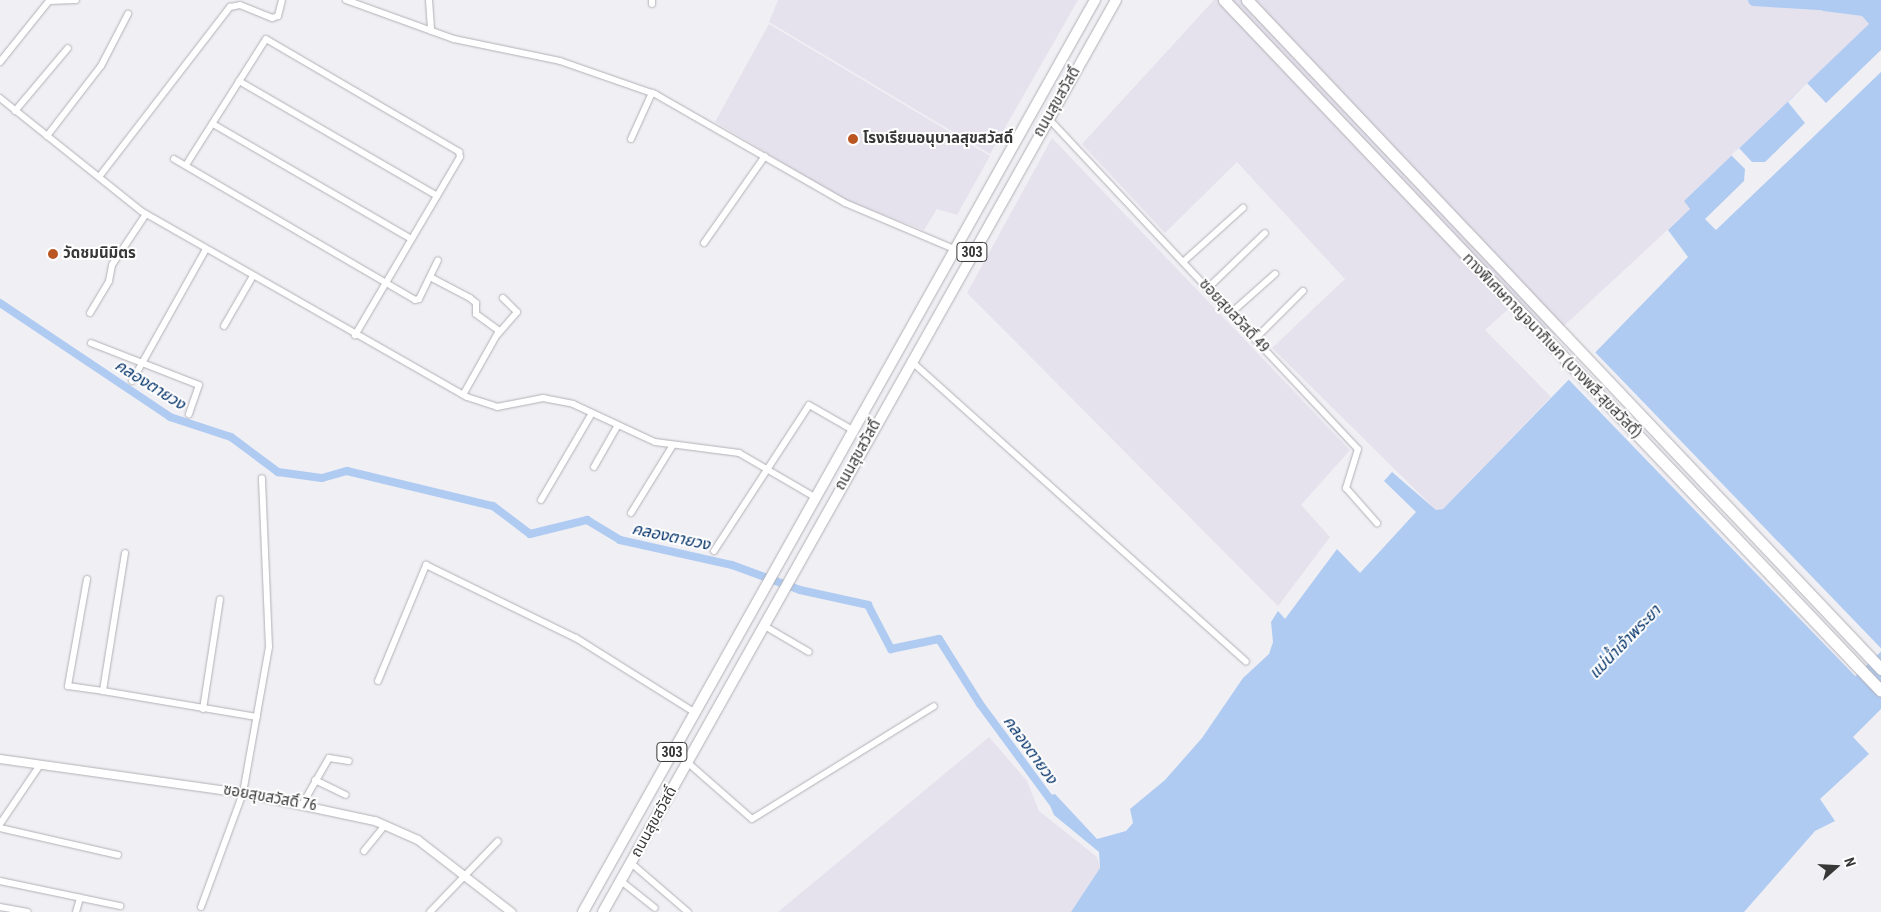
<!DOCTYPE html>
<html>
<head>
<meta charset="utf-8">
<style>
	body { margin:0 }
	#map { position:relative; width:1881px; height:912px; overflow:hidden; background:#f0eff4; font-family:"Roboto Condensed","Noto Sans Thai",sans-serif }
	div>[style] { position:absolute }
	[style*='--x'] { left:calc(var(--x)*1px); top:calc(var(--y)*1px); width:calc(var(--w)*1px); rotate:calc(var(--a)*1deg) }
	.built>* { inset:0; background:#e5e2ed }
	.water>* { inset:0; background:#afcbf2 }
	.pier>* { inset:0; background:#f0eff4; transform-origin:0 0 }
	.canal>* { height:8px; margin:-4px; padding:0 4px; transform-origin:4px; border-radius:4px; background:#afcbf2 }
	.river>* { height:12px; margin:-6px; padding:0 6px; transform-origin:6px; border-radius:6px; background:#afcbf2 }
	.roads { filter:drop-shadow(0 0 1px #b2b0b5) drop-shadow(0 0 1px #b2b0b5) }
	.minor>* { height:6px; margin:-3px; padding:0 3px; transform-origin:3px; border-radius:3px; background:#fff }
	.tertiary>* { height:8px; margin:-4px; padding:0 4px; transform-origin:4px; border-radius:4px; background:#fff }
	.primary>* { height:10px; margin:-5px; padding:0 5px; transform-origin:5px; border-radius:5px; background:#fff }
	.motorway>* { height:11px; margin:-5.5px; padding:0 5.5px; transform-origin:5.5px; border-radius:5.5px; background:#fff }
	.dots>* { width:14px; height:14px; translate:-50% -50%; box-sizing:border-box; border:2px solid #fff; border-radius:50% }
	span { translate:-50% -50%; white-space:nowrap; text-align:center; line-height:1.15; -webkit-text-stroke:4px #fff; paint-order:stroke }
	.shield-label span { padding:1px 4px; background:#fff; border:1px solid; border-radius:4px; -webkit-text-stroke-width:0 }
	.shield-label { font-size:14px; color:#373738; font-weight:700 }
	.street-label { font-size:15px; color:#373738 }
	.poi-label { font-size:15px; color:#373738; font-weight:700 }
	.left { translate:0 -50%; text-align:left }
	.water-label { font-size:16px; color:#023168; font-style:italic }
	.north { position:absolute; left:1811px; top:842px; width:50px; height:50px; -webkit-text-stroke:4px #fff; paint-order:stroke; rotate:71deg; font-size:14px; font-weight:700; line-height:20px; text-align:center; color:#373738 }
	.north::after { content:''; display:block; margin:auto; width:18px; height:22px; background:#373738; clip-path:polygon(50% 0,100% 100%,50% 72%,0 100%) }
</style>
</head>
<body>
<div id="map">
	<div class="built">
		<i style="clip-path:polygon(778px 0,1078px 0,990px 154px,769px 22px)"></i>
		<i style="clip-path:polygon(1214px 0,1814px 0,1823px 11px,1862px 16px,1869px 24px,1684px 201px,1690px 209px,1552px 337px,1515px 303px,1485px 330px,1551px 397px,1443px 509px,1436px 510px,1272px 348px,1345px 279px,1237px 162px,1165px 233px,1082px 144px)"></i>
		<i style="clip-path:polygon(769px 24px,990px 156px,957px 215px,937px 209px,924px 230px,847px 201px,715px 122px)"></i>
		<i style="clip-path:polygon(1052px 138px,1350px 450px,1301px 505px,1330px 537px,1278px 606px,967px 293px)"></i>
		<i style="clip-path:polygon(989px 737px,1027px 781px,1039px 811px,1097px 857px,1100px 868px,1071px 912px,778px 912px)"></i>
	</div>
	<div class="water">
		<i style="clip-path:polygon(1814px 0,1881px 0,1881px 709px,1853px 737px,1869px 754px,1820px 799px,1835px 821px,1815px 831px,1744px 912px,1071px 912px,1100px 868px,1099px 852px,1054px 815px,1046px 796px,1055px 794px,1097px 839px,1126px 831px,1133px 823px,1130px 809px,1165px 780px,1202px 738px,1243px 678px,1269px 654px,1273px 642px,1271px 622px,1278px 611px,1285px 619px,1337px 549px,1360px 573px,1416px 512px,1384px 481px,1392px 472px,1436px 510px,1443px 509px,1688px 257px,1668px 230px,1690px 209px,1684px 201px,1869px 24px,1862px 16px,1823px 11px)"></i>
	</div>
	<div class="pier">
		<i style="clip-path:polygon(1881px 50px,1881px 72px,1716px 230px,1705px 219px,1744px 181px,1745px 169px,1731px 155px,1739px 148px,1752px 162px,1765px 162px,1805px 123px,1788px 102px,1807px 83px,1826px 103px)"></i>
		<i style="left:1593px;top:350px;width:417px;height:38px;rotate:46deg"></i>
	</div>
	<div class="canal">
		<i style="--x:0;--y:303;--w:205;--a:33.8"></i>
		<i style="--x:170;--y:417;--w:64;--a:18.2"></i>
		<i style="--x:231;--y:437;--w:59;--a:36.7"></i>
		<i style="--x:278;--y:472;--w:44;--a:7.8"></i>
		<i style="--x:322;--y:478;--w:26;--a:-16"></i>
		<i style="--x:347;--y:471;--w:150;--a:13.5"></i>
		<i style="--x:493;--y:506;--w:46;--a:37.1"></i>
		<i style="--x:530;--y:534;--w:59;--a:-13.8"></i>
		<i style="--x:587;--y:520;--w:39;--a:31"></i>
		<i style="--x:620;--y:540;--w:115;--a:12.6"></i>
		<i style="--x:732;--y:565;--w:72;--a:20.2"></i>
		<i style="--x:800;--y:590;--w:70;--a:12.4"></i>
		<i style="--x:868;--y:605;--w:50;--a:62.4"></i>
		<i style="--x:891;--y:649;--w:49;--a:-11.8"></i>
		<i style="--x:939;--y:639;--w:77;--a:57.8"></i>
		<i style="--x:980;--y:704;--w:123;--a:53.6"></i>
	</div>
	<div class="river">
		<i style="--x:1754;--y:0;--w:80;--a:3.6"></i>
	</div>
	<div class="roads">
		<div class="minor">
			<i style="--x:346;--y:0;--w:115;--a:19.9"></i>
			<i style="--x:454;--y:39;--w:108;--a:11.7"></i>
			<i style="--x:560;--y:61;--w:101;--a:19.2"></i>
			<i style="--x:655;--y:94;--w:219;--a:29.8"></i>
			<i style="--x:845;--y:203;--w:118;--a:22.9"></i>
			<i style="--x:429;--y:0;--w:31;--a:86"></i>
			<i style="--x:652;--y:4;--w:4;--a:-90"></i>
			<i style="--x:0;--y:62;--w:78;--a:-51.2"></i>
			<i style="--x:49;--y:1;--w:27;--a:-2"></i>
			<i style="--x:239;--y:81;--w:229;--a:30.1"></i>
			<i style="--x:0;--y:98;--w:181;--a:38.7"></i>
			<i style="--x:141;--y:211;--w:375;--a:29.7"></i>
			<i style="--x:467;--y:397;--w:32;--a:18"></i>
			<i style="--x:497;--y:407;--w:47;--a:-11.1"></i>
			<i style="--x:543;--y:398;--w:31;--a:11"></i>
			<i style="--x:573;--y:404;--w:90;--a:24.9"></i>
			<i style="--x:655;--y:442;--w:85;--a:7.5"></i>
			<i style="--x:739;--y:453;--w:86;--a:30.2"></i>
			<i style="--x:15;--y:111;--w:82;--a:-49.9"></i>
			<i style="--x:1048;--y:118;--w:453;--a:46.9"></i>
			<i style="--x:1358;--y:449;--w:41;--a:107.1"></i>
			<i style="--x:1346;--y:488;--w:47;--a:48.5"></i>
			<i style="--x:213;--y:124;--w:229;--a:30.1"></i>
			<i style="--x:47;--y:136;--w:88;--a:-52.4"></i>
			<i style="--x:101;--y:66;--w:59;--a:-62.6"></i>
			<i style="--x:631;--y:139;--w:51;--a:-65.5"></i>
			<i style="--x:174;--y:159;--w:279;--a:30.3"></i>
			<i style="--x:415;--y:300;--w:4;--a:-14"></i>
			<i style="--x:419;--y:299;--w:43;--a:-64"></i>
			<i style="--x:186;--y:165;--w:149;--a:-57.6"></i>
			<i style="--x:266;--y:39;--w:224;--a:30.3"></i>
			<i style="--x:459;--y:152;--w:5;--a:79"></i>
			<i style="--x:460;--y:157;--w:207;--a:120.5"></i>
			<i style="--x:99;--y:177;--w:215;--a:-52.4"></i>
			<i style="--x:230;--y:7;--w:10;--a:-11"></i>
			<i style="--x:240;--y:5;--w:35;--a:22"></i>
			<i style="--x:272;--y:18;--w:6;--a:-18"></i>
			<i style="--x:278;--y:16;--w:16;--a:-76"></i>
			<i style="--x:704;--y:243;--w:106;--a:-55"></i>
			<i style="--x:1183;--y:262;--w:81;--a:-42"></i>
			<i style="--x:430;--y:277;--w:45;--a:27.7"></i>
			<i style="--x:470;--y:298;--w:8;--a:40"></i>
			<i style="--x:476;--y:303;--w:11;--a:90"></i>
			<i style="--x:476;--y:314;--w:29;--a:36"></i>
			<i style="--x:499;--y:331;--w:73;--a:119.4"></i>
			<i style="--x:1208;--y:288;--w:79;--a:-44"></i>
			<i style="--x:90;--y:313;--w:37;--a:-59"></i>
			<i style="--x:109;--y:281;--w:16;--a:-79"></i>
			<i style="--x:112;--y:265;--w:61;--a:-56.3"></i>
			<i style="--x:1231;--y:313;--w:59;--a:-41.6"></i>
			<i style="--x:224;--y:326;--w:58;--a:-59.9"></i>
			<i style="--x:498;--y:334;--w:29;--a:-49"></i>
			<i style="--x:517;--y:312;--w:20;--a:-135"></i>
			<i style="--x:1255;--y:339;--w:68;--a:-45"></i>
			<i style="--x:91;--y:343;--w:116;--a:21.3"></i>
			<i style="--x:199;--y:385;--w:31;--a:109"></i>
			<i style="--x:911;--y:361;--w:450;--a:41.9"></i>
			<i style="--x:132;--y:381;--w:151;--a:-60.7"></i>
			<i style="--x:594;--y:467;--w:48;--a:-60.3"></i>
			<i style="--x:541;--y:500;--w:101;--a:-59.6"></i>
			<i style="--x:631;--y:513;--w:80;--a:-58.3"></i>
			<i style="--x:714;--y:551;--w:174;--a:-56.9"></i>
			<i style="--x:809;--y:405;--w:48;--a:29.7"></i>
			<i style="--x:125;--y:553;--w:140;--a:99.1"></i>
			<i style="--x:103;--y:691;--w:156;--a:9.6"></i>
			<i style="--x:87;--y:579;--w:109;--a:100.1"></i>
			<i style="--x:68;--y:686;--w:35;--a:8"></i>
			<i style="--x:763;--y:625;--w:53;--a:30.4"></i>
			<i style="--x:378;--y:681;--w:126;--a:-67.5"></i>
			<i style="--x:426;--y:565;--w:167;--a:26"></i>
			<i style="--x:576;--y:638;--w:139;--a:32.1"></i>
			<i style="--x:203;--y:709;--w:111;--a:-81.2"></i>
			<i style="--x:687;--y:762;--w:86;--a:41.2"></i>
			<i style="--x:752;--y:819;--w:214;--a:-31.8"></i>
			<i style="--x:315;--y:780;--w:34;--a:26"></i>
			<i style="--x:303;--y:803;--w:52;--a:-60"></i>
			<i style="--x:329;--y:758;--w:20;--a:9"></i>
			<i style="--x:0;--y:824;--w:71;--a:-55.9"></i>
			<i style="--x:0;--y:828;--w:121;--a:12.9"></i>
			<i style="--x:364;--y:851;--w:33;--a:-51"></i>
			<i style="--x:631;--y:863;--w:75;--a:40.7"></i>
			<i style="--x:0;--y:881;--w:123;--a:11.8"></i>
			<i style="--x:621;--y:881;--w:43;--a:38.5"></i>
			<i style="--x:0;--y:907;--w:28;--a:10"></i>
			<i style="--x:201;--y:907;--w:121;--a:-69.8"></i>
			<i style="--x:243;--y:793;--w:148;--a:-79.9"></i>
			<i style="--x:269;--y:647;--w:169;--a:-92.4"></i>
			<i style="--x:76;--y:912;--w:15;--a:-74"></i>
			<i style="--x:430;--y:912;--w:98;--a:-46.2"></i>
		</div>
		<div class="tertiary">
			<i style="--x:0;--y:759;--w:245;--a:8"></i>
			<i style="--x:243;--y:793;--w:135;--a:12"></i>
			<i style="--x:375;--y:821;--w:47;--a:23.8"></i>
			<i style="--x:418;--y:840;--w:118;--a:37.7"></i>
		</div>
		<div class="primary">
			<i style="--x:583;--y:912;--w:1046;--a:-60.69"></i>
			<i style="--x:603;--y:912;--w:1046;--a:-60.64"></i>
		</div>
		<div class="motorway">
			<i style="--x:1224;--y:0;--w:953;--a:46.44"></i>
			<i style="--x:1247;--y:0;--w:922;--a:46.54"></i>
		</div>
	</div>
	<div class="dots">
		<i style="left:853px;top:139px;background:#ba5622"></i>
		<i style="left:53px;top:254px;background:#ba5622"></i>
	</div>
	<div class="shield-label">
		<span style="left:972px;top:252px">303</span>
		<span style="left:672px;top:752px">303</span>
	</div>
	<div class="street-label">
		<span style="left:1057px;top:102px;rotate:-60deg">ถนนสุขสวัสดิ์</span>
		<span style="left:1234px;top:316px;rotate:47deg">ซอยสุขสวัสดิ์ 49</span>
		<span style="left:1552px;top:346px;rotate:46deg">ทางพิเศษกาญจนาภิเษก (บางพลี-สุขสวัสดิ์)</span>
		<span style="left:858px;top:455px;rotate:-61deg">ถนนสุขสวัสดิ์</span>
		<span style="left:270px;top:798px;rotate:10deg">ซอยสุขสวัสดิ์ 76</span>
		<span style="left:654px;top:822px;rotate:-61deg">ถนนสุขสวัสดิ์</span>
	</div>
	<div class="poi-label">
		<span class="left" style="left:863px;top:139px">โรงเรียนอนุบาลสุขสวัสดิ์</span>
		<span class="left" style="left:63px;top:254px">วัดชมนิมิตร</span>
	</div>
	<div class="water-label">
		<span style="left:150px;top:385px;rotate:32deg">คลองตายวง</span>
		<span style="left:671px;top:537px;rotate:12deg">คลองตายวง</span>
		<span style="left:1625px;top:642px;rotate:-46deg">แม่น้ำเจ้าพระยา</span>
		<span style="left:1030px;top:750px;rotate:54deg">คลองตายวง</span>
	</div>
	<div class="north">N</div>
</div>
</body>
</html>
